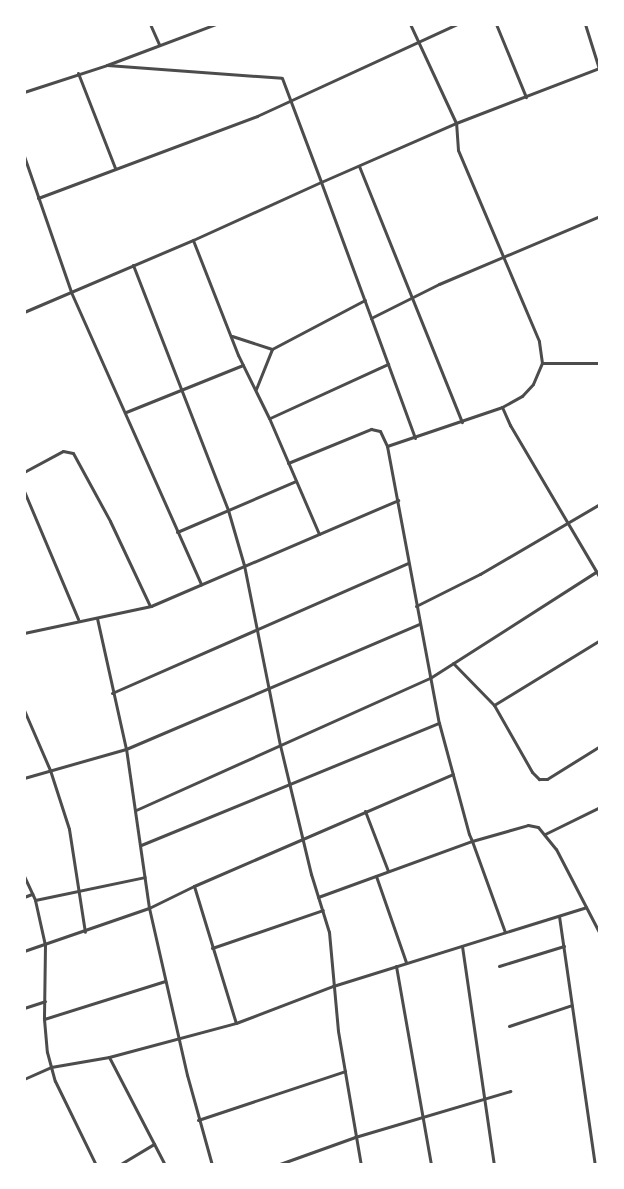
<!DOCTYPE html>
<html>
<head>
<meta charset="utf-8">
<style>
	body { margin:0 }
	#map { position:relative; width:624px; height:1189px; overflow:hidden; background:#fff; font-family:"Alegreya Sans",sans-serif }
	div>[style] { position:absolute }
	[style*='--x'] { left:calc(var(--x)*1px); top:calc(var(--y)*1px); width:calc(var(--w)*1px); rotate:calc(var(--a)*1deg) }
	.minor>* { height:3px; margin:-1.5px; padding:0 1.5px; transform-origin:1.5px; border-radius:1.5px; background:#4c4c4c }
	span { translate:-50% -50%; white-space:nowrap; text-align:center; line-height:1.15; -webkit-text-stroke:5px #fff; paint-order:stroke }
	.frame { position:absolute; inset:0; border:26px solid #fff; pointer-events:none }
</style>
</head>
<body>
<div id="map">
	<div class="minor">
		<i style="--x:150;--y:24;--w:22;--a:66"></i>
		<i style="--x:496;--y:24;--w:79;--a:67.7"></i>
		<i style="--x:585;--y:24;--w:50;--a:72.6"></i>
		<i style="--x:107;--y:65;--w:175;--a:4.2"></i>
		<i style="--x:282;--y:78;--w:111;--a:69.4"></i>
		<i style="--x:321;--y:182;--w:147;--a:-23.6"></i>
		<i style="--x:456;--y:123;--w:153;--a:-21"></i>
		<i style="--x:78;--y:73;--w:102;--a:68.7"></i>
		<i style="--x:24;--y:92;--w:87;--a:-18"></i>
		<i style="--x:107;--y:65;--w:116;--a:-20.6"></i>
		<i style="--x:24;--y:156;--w:144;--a:70.9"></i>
		<i style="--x:71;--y:292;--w:320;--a:66"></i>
		<i style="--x:359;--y:166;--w:276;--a:68.1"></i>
		<i style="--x:38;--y:198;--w:234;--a:-20.5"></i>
		<i style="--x:257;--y:116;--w:220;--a:-24.7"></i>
		<i style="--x:133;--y:265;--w:263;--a:68.8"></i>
		<i style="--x:228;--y:510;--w:57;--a:73.8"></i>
		<i style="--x:244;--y:565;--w:184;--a:78.7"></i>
		<i style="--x:280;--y:745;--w:133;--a:76.5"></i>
		<i style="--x:311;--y:874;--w:61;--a:72.8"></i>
		<i style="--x:329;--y:932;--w:99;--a:84.8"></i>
		<i style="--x:338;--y:1031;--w:136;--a:80.3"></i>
		<i style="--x:24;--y:312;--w:184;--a:-23.1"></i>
		<i style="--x:232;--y:336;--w:42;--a:18"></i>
		<i style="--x:272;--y:349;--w:105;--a:-27.8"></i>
		<i style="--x:542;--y:363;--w:58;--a:0"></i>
		<i style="--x:256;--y:389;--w:43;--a:-68.2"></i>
		<i style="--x:502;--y:407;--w:20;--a:66"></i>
		<i style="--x:510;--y:425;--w:178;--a:59.5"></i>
		<i style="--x:126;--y:412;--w:126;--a:-21.9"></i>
		<i style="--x:270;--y:418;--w:130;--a:-24.6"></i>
		<i style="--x:415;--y:438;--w:128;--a:-110.1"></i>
		<i style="--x:371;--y:318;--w:76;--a:-26.6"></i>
		<i style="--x:439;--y:284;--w:175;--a:-22.9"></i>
		<i style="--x:387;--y:446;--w:121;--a:-18.7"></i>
		<i style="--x:502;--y:407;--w:23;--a:-29"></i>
		<i style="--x:522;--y:396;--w:16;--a:-47"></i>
		<i style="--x:533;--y:384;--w:23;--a:-67"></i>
		<i style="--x:542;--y:363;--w:22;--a:-98"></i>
		<i style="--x:539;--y:341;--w:207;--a:-113"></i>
		<i style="--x:458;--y:150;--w:27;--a:-94"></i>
		<i style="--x:456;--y:123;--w:109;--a:-114.9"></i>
		<i style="--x:288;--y:463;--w:90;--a:-22.3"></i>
		<i style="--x:371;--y:429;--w:9;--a:13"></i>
		<i style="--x:380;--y:431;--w:17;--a:65"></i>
		<i style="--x:387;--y:446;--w:282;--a:79.4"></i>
		<i style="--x:439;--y:723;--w:115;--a:74.9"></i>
		<i style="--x:469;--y:834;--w:8;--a:67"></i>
		<i style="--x:472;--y:841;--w:58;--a:-15.9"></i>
		<i style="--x:528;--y:825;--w:10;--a:11"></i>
		<i style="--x:538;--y:827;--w:28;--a:51"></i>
		<i style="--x:556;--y:849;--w:96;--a:62.6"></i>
		<i style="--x:24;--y:472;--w:44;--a:-28.3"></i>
		<i style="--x:63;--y:451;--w:10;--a:11"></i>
		<i style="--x:73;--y:453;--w:77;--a:61.4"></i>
		<i style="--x:110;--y:521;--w:94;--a:64.8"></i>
		<i style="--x:24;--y:491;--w:139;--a:67.1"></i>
		<i style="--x:177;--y:532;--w:129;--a:-23.2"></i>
		<i style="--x:319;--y:534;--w:126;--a:-113.3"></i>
		<i style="--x:269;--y:418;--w:70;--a:-116.2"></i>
		<i style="--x:238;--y:355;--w:123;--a:-111.4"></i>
		<i style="--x:193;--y:240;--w:141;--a:-24.4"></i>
		<i style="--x:321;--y:182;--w:145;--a:69.8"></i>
		<i style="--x:416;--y:606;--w:72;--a:-26.6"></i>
		<i style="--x:480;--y:574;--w:139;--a:-30.3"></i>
		<i style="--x:24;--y:633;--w:130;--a:-12"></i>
		<i style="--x:151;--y:606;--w:269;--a:-23.2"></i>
		<i style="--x:453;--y:663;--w:59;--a:45.7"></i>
		<i style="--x:494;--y:705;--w:77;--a:60.4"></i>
		<i style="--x:532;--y:772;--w:10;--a:45"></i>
		<i style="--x:539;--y:779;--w:8;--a:0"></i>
		<i style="--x:547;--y:779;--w:62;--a:-31.9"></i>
		<i style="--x:112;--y:693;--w:323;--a:-23.7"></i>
		<i style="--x:494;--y:705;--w:124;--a:-31.5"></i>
		<i style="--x:24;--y:710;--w:65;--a:66.6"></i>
		<i style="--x:50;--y:770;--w:62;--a:72.1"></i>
		<i style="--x:69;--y:829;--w:104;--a:81.2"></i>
		<i style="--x:24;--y:778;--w:106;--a:-15.9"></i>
		<i style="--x:126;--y:749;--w:319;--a:-23.1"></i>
		<i style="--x:136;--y:810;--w:322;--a:-24.2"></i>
		<i style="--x:430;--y:678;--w:197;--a:-32.6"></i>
		<i style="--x:365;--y:811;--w:64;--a:69"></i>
		<i style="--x:545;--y:834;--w:61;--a:-26.1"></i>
		<i style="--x:141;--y:845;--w:322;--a:-22.3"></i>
		<i style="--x:24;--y:876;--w:26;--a:65"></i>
		<i style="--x:35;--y:900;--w:46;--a:77.5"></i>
		<i style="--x:45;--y:945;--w:74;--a:90.8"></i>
		<i style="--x:44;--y:1019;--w:33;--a:85"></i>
		<i style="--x:47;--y:1052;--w:30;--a:75"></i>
		<i style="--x:55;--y:1081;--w:93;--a:64"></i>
		<i style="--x:376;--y:876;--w:91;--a:70.8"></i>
		<i style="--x:194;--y:886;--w:143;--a:73"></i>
		<i style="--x:24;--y:897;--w:9;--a:-21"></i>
		<i style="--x:318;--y:897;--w:164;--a:-20"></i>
		<i style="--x:472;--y:841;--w:97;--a:70.1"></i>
		<i style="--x:35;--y:900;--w:112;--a:-11.8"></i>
		<i style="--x:559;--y:916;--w:252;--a:81.8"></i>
		<i style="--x:462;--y:946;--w:221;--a:81.7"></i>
		<i style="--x:212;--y:948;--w:117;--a:-18.9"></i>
		<i style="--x:24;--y:951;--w:132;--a:-19"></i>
		<i style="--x:149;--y:908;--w:161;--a:-98.2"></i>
		<i style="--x:126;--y:749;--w:134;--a:-102.5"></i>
		<i style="--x:396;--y:966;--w:202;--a:80"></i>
		<i style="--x:499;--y:966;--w:68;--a:-17.1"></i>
		<i style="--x:24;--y:1008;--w:22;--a:-18"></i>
		<i style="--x:44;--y:1019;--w:127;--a:-17.4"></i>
		<i style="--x:509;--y:1026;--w:66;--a:-18.4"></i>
		<i style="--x:109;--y:1057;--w:122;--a:62.6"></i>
		<i style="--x:24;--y:1079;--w:30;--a:-24"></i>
		<i style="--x:51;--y:1067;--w:59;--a:-9.8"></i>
		<i style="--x:109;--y:1057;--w:131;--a:-15"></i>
		<i style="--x:236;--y:1023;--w:104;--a:-20.9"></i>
		<i style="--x:333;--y:986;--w:265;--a:-17.3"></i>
		<i style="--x:198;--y:1120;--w:155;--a:-18.4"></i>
		<i style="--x:119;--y:1165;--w:41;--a:-31"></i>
		<i style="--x:212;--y:1165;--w:93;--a:-105.5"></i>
		<i style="--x:187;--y:1075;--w:171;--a:-102.8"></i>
		<i style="--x:149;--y:908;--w:50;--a:-26.1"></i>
		<i style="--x:194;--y:886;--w:282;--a:-23.4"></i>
		<i style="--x:277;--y:1165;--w:83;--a:-19.7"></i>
		<i style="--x:355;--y:1137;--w:162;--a:-16.5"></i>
	</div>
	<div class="frame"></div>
</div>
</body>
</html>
